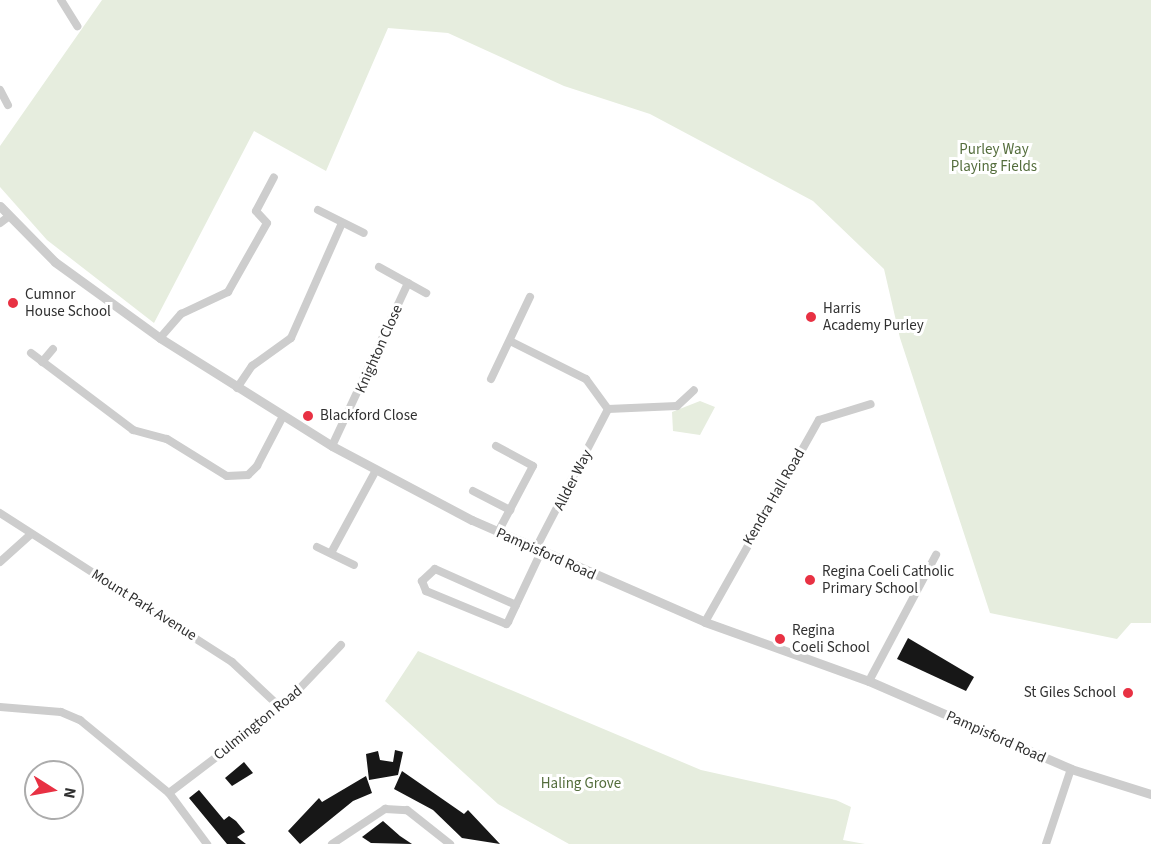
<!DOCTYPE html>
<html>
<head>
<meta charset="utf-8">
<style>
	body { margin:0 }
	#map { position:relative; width:1151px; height:844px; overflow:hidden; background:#fff; font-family:"Source Sans 3",sans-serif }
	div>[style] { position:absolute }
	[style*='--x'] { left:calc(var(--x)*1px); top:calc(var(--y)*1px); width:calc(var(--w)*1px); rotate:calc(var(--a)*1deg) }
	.green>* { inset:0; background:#e6edde }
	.building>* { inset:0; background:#171717 }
	.minor>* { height:8px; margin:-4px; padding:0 4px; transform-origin:4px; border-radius:4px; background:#cdcdcd }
	.tertiary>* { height:9px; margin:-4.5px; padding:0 4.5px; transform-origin:4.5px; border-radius:4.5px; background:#cdcdcd }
	.dots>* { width:16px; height:16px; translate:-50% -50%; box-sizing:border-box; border:3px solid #fff; border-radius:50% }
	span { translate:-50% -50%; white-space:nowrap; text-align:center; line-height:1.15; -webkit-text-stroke:6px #fff; paint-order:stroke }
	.park-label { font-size:15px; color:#546d3c }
	.poi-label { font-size:15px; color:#303030 }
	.left { translate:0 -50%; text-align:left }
	.right { translate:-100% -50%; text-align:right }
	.street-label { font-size:15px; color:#303030 }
	.north { position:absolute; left:24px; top:760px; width:60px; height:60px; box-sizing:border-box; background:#fff; border:2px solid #acacac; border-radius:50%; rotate:101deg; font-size:16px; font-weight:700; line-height:24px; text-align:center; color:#303030 }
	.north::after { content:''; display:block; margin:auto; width:21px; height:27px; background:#e83143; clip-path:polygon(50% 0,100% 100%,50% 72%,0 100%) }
</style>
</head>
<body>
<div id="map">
	<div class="green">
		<i style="clip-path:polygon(102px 0,1151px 0,1151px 623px,1131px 623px,1117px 639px,990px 613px,900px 338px,884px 269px,813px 201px,650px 114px,564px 86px,448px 33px,388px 28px,326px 171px,254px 131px,154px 323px,47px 240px,0 187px,0 146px)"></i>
		<i style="clip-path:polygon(700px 401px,715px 407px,700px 435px,673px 431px,672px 412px)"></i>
		<i style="clip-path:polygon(418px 651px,701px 770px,836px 800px,851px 807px,843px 840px,865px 844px,569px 844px,498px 804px,385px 701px)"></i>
	</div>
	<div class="building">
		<i style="clip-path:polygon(908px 638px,974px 677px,966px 691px,897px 659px)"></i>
		<i style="clip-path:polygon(395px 750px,403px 752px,398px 775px,369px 780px,366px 754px,378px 751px,380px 760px,393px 762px)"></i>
		<i style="clip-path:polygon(244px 762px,253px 773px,232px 786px,225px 778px)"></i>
		<i style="clip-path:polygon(402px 771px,464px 814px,468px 810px,500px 844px,462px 838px,433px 810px,394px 789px)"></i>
		<i style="clip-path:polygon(366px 776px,372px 793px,353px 801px,300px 844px,288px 831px,319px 798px,322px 802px)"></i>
		<i style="clip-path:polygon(199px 790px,224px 820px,229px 816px,236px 821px,245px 832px,237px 837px,246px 844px,227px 844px,189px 798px)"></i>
		<i style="clip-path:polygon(383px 821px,400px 836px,412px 844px,371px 843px,362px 837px)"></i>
	</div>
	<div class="minor">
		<i style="--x:61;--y:0;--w:31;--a:58"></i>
		<i style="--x:0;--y:90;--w:17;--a:62"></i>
		<i style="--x:318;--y:210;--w:51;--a:26.6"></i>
		<i style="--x:0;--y:223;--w:10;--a:-37"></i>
		<i style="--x:379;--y:267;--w:54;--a:29"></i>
		<i style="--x:160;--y:338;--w:32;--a:-49"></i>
		<i style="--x:181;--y:314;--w:52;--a:-25.1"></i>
		<i style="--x:228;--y:292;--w:79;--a:-60.5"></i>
		<i style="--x:267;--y:223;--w:16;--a:-133"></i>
		<i style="--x:256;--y:211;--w:38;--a:-62"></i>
		<i style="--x:510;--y:341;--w:85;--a:26.6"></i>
		<i style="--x:586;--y:379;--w:37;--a:54"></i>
		<i style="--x:31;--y:353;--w:128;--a:37"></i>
		<i style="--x:133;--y:430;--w:35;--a:15"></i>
		<i style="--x:167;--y:439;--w:70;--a:31.7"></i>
		<i style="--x:227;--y:476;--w:21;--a:-3"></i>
		<i style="--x:248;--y:475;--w:13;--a:-45"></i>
		<i style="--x:257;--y:466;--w:56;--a:-62.5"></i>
		<i style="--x:42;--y:362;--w:17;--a:-50"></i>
		<i style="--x:491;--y:379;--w:91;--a:-64.6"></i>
		<i style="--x:237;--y:388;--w:27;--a:-56"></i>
		<i style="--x:252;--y:366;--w:48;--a:-35.7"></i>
		<i style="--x:291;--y:338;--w:126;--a:-66.1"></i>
		<i style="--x:608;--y:409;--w:69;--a:-2.5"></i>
		<i style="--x:677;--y:406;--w:23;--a:-43"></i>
		<i style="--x:332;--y:446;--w:180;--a:-65"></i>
		<i style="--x:496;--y:446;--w:42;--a:28.4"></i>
		<i style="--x:533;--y:466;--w:75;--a:117.9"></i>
		<i style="--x:473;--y:491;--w:42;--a:27.2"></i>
		<i style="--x:0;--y:513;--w:276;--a:32.7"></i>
		<i style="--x:232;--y:662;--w:67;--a:43.2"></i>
		<i style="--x:317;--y:547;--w:41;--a:25.9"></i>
		<i style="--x:535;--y:550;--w:159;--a:-62.6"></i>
		<i style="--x:331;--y:553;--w:94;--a:-61.5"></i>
		<i style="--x:0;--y:562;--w:40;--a:-42"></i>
		<i style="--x:516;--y:605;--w:89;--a:-156"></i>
		<i style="--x:435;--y:569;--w:18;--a:137"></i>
		<i style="--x:422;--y:581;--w:11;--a:68"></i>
		<i style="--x:426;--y:591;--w:87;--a:22.4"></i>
		<i style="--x:506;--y:624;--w:3;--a:-45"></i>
		<i style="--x:508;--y:622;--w:77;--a:-64.8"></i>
		<i style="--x:705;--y:622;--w:232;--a:-60.6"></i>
		<i style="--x:819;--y:420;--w:54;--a:-17.1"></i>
		<i style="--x:869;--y:681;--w:143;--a:-62"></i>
		<i style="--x:0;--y:707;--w:61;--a:4.7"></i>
		<i style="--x:61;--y:712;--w:21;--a:23"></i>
		<i style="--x:80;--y:720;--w:115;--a:39.4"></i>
		<i style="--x:169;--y:793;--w:64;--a:53.3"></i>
		<i style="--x:169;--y:793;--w:141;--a:-37.2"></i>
		<i style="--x:281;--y:708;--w:87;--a:-46.4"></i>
		<i style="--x:332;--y:844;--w:64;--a:-33.4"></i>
		<i style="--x:385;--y:809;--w:22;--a:3"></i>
		<i style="--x:407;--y:810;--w:55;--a:38.3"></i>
		<i style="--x:1046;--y:844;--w:79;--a:-71.6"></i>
	</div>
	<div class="tertiary">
		<i style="--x:0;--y:206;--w:78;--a:45.5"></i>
		<i style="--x:55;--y:262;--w:130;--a:35.9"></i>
		<i style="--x:160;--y:338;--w:203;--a:32.1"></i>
		<i style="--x:332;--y:446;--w:158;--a:27.9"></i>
		<i style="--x:472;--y:520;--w:254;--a:23.6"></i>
		<i style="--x:705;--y:622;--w:174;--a:19.8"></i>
		<i style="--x:869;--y:681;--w:220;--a:23.5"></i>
		<i style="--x:1071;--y:769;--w:84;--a:17.4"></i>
	</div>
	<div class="dots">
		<i style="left:13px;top:303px;background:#e83143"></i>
		<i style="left:811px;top:317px;background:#e83143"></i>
		<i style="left:308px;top:416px;background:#e83143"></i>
		<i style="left:810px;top:580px;background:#e83143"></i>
		<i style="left:780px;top:639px;background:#e83143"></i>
		<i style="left:1128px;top:693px;background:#e83143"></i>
	</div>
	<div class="park-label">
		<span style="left:994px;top:158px">Purley Way<br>Playing Fields</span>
		<span style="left:581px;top:784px">Haling Grove</span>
	</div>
	<div class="poi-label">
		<span class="left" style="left:25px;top:303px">Cumnor<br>House School</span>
		<span class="left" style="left:823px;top:317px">Harris<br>Academy Purley</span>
		<span class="left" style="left:320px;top:416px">Blackford Close</span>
		<span class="left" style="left:822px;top:580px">Regina Coeli Catholic<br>Primary School</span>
		<span class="left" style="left:792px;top:639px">Regina<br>Coeli School</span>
		<span class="right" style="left:1116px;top:693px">St Giles School</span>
	</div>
	<div class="street-label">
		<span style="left:379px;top:349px;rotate:-66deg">Knighton Close</span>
		<span style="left:573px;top:480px;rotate:-63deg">Allder Way</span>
		<span style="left:774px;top:497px;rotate:-60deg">Kendra Hall Road</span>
		<span style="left:546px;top:554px;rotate:24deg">Pampisford Road</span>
		<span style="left:144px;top:605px;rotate:32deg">Mount Park Avenue</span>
		<span style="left:258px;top:723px;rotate:-39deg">Culmington Road</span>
		<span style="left:996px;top:737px;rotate:24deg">Pampisford Road</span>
	</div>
	<div class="north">N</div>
</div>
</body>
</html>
